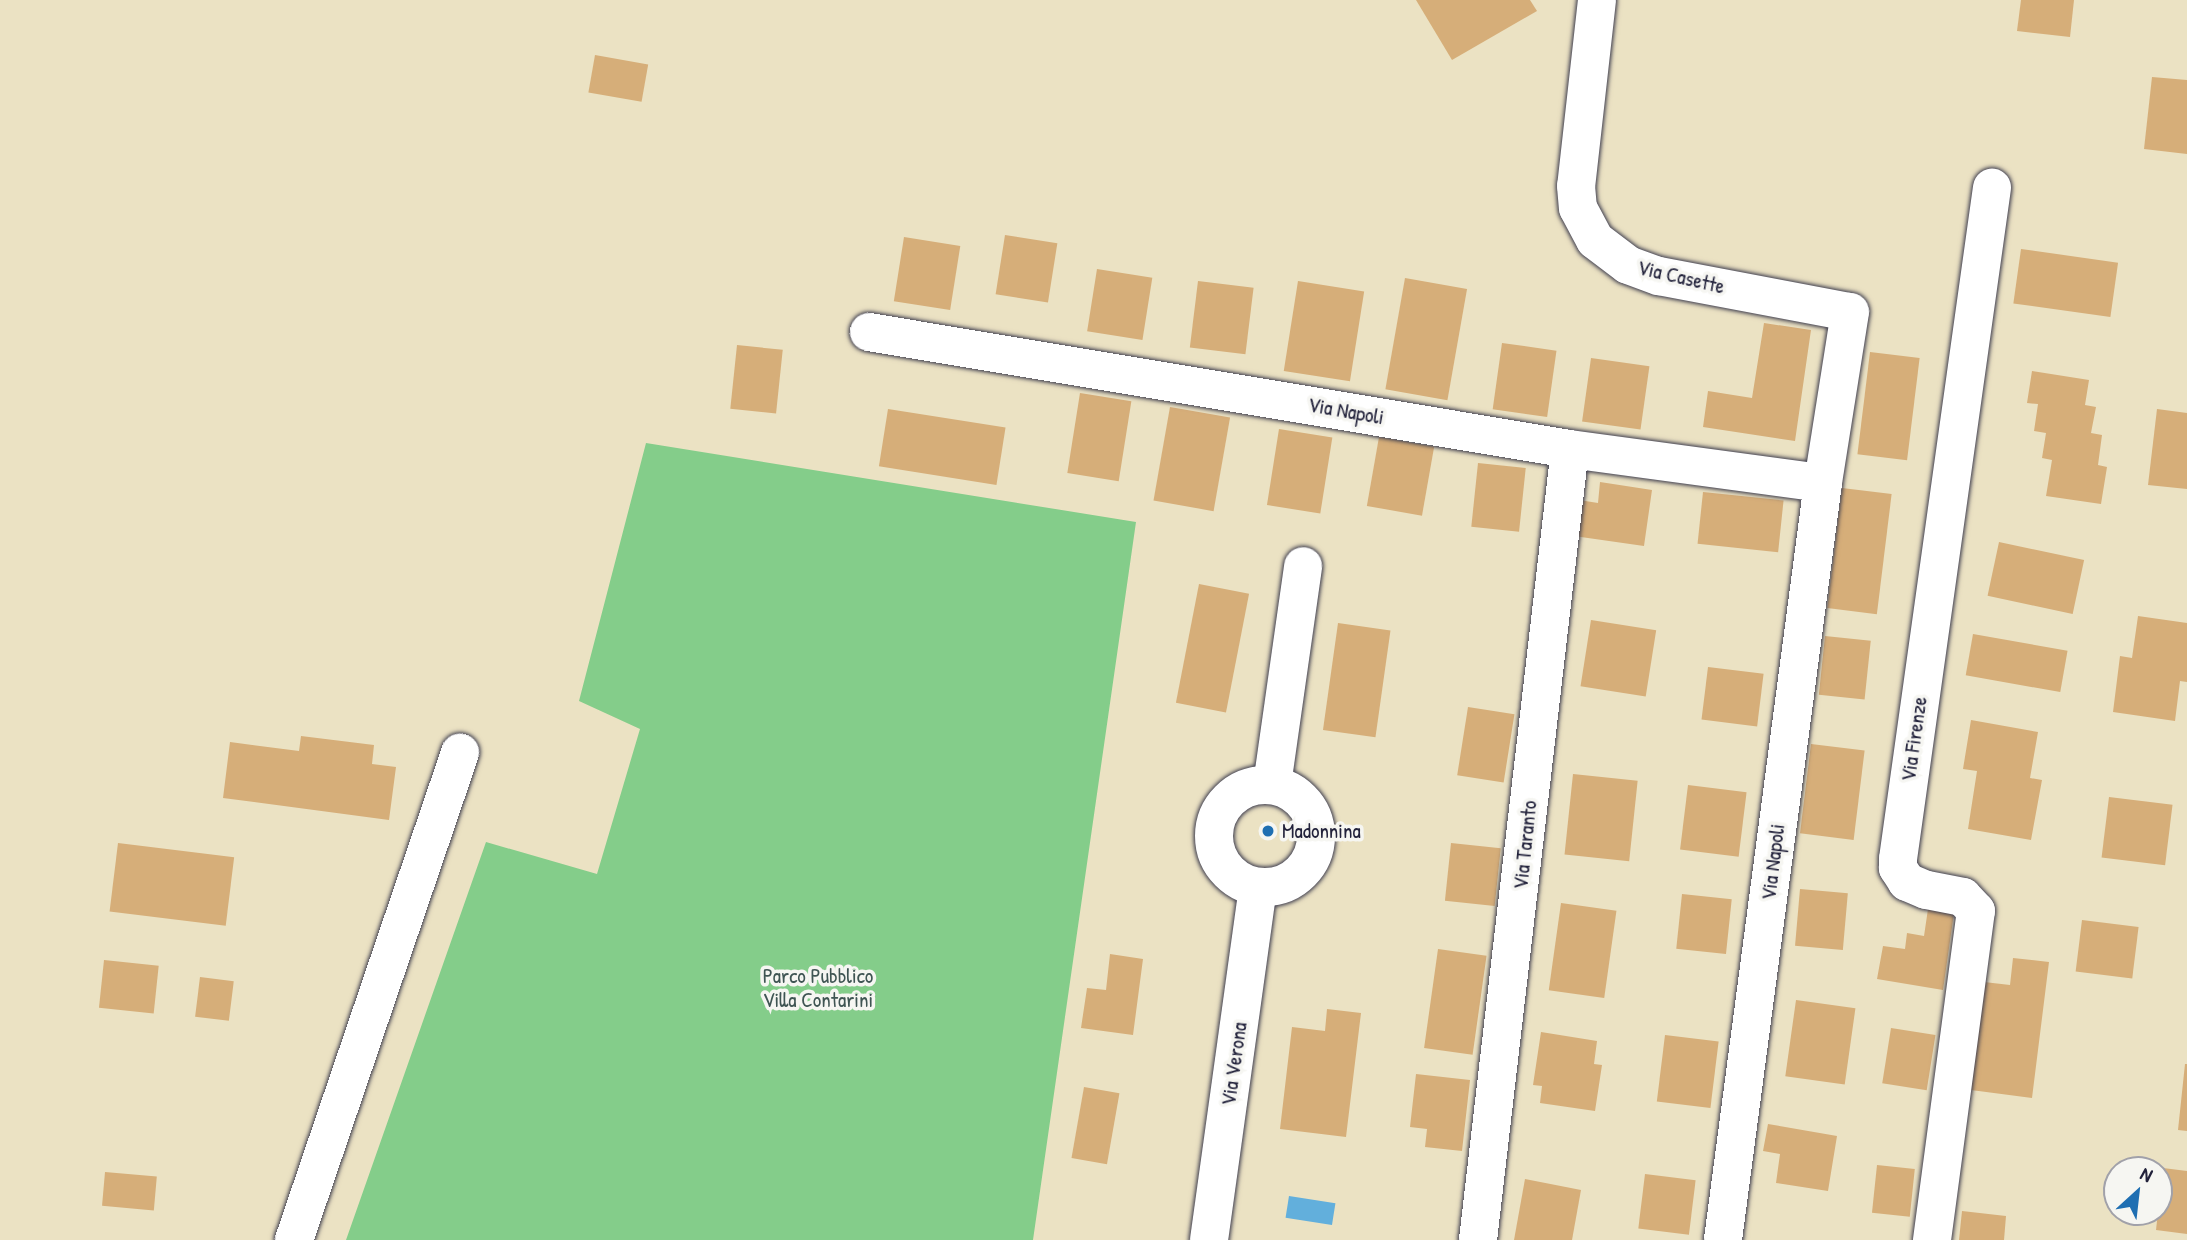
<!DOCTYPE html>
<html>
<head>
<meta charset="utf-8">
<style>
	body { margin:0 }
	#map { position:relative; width:2187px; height:1240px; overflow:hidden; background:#ebe2c3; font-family:"Patrick Hand",sans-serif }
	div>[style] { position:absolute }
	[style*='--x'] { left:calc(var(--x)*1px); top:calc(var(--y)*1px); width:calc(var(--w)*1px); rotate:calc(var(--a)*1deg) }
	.green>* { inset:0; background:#84cd8a }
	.water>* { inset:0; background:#62afdc; transform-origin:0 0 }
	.building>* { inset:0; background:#d6ae79; transform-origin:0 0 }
	.roads { filter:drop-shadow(0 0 2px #403f4f) drop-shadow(0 0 2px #403f4f) }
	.street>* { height:38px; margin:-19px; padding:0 19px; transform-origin:19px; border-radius:19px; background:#fff }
	.street>.ring { margin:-19px; padding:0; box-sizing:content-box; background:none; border:38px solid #fff; border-radius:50% }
	.dots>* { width:19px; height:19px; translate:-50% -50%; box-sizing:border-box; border:4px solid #f6f6f2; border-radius:50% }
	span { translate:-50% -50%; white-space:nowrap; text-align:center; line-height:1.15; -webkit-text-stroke:7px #f6f6f2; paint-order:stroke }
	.street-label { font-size:21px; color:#22223b }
	.poi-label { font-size:21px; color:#22223b }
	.left { translate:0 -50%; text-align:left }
	.park-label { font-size:21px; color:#3f5553 }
	.north { position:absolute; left:2103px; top:1156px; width:70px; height:70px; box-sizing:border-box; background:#f6f6f2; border:2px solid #a1a1a9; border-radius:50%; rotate:27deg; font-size:19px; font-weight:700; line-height:28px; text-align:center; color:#22223b }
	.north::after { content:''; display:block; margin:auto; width:24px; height:32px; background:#1f6fb2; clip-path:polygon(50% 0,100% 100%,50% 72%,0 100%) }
</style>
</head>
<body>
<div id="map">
	<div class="green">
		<i style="clip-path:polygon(646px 443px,1136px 522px,1033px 1240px,346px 1240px,486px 842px,597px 874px,640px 729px,579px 701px)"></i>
	</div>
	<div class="water">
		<i style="left:1289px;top:1196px;width:47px;height:22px;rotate:9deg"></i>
	</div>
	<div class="building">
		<i style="clip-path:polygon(1416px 0,1530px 0,1537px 11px,1452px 60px)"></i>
		<i style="clip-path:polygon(2021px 0,2074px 0,2070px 37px,2017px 31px)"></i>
		<i style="left:595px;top:55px;width:54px;height:38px;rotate:10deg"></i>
		<i style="clip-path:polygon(2152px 77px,2187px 80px,2187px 154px,2144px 149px)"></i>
		<i style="left:1005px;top:235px;width:53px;height:60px;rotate:9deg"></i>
		<i style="left:904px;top:237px;width:57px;height:65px;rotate:9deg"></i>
		<i style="left:2021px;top:249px;width:98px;height:55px;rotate:8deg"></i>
		<i style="left:1097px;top:269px;width:56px;height:63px;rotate:9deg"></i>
		<i style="left:1405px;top:278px;width:63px;height:113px;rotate:10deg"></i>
		<i style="left:1198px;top:281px;width:56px;height:67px;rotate:7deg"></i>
		<i style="left:1298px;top:281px;width:67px;height:91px;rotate:9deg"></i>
		<i style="clip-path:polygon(1764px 323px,1811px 330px,1795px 441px,1703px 427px,1708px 391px,1752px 398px)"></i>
		<i style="left:1502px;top:343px;width:55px;height:67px;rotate:8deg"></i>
		<i style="left:737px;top:345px;width:46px;height:64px;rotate:6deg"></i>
		<i style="left:1870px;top:352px;width:50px;height:103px;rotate:7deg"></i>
		<i style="left:1591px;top:358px;width:59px;height:64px;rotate:8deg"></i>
		<i style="clip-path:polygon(2032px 371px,2089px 380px,2085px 405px,2096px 407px,2091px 433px,2102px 435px,2098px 465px,2107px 467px,2101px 504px,2046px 496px,2052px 460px,2042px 458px,2046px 433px,2034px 431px,2038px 404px,2027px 403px)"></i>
		<i style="left:1080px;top:393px;width:52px;height:81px;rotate:9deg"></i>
		<i style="left:1170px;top:407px;width:61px;height:95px;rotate:10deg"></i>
		<i style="left:888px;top:409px;width:119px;height:58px;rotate:9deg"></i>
		<i style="clip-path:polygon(2157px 409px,2187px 413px,2187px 489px,2148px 485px)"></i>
		<i style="left:1279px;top:429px;width:54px;height:77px;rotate:9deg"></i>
		<i style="left:1379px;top:437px;width:56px;height:70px;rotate:10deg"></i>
		<i style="left:1478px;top:463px;width:48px;height:64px;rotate:6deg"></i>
		<i style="clip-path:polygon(1600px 482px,1652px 490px,1644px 546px,1574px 536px,1579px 500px,1598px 503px)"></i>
		<i style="left:1842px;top:488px;width:50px;height:121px;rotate:7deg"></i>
		<i style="left:1703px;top:492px;width:81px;height:52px;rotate:6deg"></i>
		<i style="left:1999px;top:542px;width:87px;height:55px;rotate:12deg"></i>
		<i style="left:1199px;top:584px;width:51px;height:121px;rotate:11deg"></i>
		<i style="clip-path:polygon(2138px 616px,2187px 623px,2187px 682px,2180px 681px,2175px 721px,2113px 712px,2120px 656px,2132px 658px)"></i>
		<i style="left:1591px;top:620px;width:66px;height:67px;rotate:9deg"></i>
		<i style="left:1338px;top:623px;width:53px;height:108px;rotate:8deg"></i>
		<i style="left:1973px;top:634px;width:96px;height:42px;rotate:10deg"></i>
		<i style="left:1825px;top:636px;width:46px;height:59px;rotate:6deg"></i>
		<i style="left:1708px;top:667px;width:56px;height:53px;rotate:7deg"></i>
		<i style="left:1468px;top:707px;width:47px;height:69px;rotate:9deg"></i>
		<i style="clip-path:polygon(1971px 720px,2038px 732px,2030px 778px,2042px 780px,2031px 840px,1968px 829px,1977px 771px,1963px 769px)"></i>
		<i style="clip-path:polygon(301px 736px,374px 745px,372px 764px,396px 767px,389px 820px,223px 798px,230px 742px,299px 751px)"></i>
		<i style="left:1811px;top:744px;width:54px;height:90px;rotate:7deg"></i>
		<i style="left:1573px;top:774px;width:65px;height:81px;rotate:6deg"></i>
		<i style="left:1688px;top:785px;width:59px;height:65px;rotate:7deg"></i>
		<i style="left:2109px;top:797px;width:64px;height:61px;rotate:7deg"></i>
		<i style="left:118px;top:843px;width:117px;height:69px;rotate:7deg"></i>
		<i style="left:1451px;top:843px;width:50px;height:58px;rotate:6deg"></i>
		<i style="left:1800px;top:889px;width:48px;height:57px;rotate:5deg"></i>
		<i style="left:1682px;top:894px;width:50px;height:55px;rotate:6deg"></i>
		<i style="left:1561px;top:903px;width:56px;height:88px;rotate:8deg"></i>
		<i style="clip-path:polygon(1928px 909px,1954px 913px,1943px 990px,1877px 979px,1883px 946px,1905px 949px,1907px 933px,1924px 936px)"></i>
		<i style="left:2082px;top:920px;width:57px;height:52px;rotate:7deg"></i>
		<i style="left:1438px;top:949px;width:49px;height:100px;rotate:8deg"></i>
		<i style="clip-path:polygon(1110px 954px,1143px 959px,1133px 1035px,1081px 1028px,1087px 988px,1106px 990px)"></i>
		<i style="clip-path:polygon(2013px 958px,2049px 962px,2032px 1098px,1971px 1090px,1984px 982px,2010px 985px)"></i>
		<i style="left:104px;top:960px;width:55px;height:48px;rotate:6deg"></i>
		<i style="left:200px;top:977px;width:34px;height:40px;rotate:7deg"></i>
		<i style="left:1796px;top:1000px;width:60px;height:77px;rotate:8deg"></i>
		<i style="clip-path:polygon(1327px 1009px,1361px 1013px,1346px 1137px,1280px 1129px,1292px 1027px,1325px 1031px)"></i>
		<i style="left:1891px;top:1028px;width:45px;height:56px;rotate:9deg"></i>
		<i style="clip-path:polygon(1541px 1032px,1597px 1041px,1594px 1064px,1602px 1065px,1595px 1111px,1540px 1103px,1542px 1086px,1533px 1085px)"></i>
		<i style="left:1665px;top:1035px;width:54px;height:67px;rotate:7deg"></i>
		<i style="clip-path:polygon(2185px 1064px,2187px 1064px,2187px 1131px,2178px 1130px)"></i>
		<i style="clip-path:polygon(1416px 1074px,1470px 1080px,1462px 1151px,1425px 1147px,1427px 1129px,1410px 1127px)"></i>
		<i style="left:1084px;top:1087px;width:36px;height:72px;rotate:10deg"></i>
		<i style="clip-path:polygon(1768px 1124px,1837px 1136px,1828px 1191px,1776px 1183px,1780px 1154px,1763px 1151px)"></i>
		<i style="left:1877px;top:1165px;width:38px;height:48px;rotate:6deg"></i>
		<i style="clip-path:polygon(2163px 1168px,2187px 1171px,2187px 1234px,2156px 1230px)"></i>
		<i style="left:105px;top:1172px;width:52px;height:34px;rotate:5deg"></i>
		<i style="left:1645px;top:1174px;width:51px;height:55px;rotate:7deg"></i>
		<i style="clip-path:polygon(1525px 1179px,1581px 1190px,1572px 1240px,1514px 1240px)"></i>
		<i style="clip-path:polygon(1962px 1211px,2006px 1216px,2004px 1240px,1959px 1240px)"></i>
	</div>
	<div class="roads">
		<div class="street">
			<i style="--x:1597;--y:0;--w:187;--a:96.4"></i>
			<i style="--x:1576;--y:186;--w:22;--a:85"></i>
			<i style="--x:1578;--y:208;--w:36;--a:62"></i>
			<i style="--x:1595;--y:240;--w:41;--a:37.1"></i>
			<i style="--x:1628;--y:265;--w:33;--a:20"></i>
			<i style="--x:1659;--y:276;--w:194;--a:10.7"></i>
			<i style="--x:1850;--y:312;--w:173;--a:99"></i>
			<i style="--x:1823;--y:483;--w:764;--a:97.53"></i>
			<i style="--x:869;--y:332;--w:711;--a:9.48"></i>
			<i style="--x:1570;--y:449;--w:255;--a:7.7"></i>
			<i class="ring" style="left:1214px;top:785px;width:64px;height:64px"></i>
			<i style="--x:1272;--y:785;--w:221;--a:-81.9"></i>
			<i style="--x:294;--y:1240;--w:515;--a:-71.18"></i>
			<i style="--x:1209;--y:1240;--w:356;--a:-82.1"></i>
			<i style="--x:1478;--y:1240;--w:796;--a:-83.37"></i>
			<i style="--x:1932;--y:1240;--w:332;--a:-82.4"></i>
			<i style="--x:1976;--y:911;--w:19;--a:-133"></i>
			<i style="--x:1963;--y:897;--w:38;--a:-169"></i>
			<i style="--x:1926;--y:890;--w:21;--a:-157"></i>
			<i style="--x:1907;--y:882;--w:17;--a:-123"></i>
			<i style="--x:1898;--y:868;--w:9;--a:-90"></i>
			<i style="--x:1898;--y:859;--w:678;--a:-82.03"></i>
		</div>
	</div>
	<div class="dots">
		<i style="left:1268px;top:831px;background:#1f6fb2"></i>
	</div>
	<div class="street-label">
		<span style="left:1681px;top:277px;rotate:13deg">Via Casette</span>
		<span style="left:1346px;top:411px;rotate:10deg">Via Napoli</span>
		<span style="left:1914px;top:739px;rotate:-82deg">Via Firenze</span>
		<span style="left:1525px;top:845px;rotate:-84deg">Via Taranto</span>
		<span style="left:1773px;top:862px;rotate:-83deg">Via Napoli</span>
		<span style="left:1234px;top:1064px;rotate:-82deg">Via Verona</span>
	</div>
	<div class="poi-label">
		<span class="left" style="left:1282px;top:831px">Madonnina</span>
	</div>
	<div class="park-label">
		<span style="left:818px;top:988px">Parco Pubblico<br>Villa Contarini</span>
	</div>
	<div class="north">N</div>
</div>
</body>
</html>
